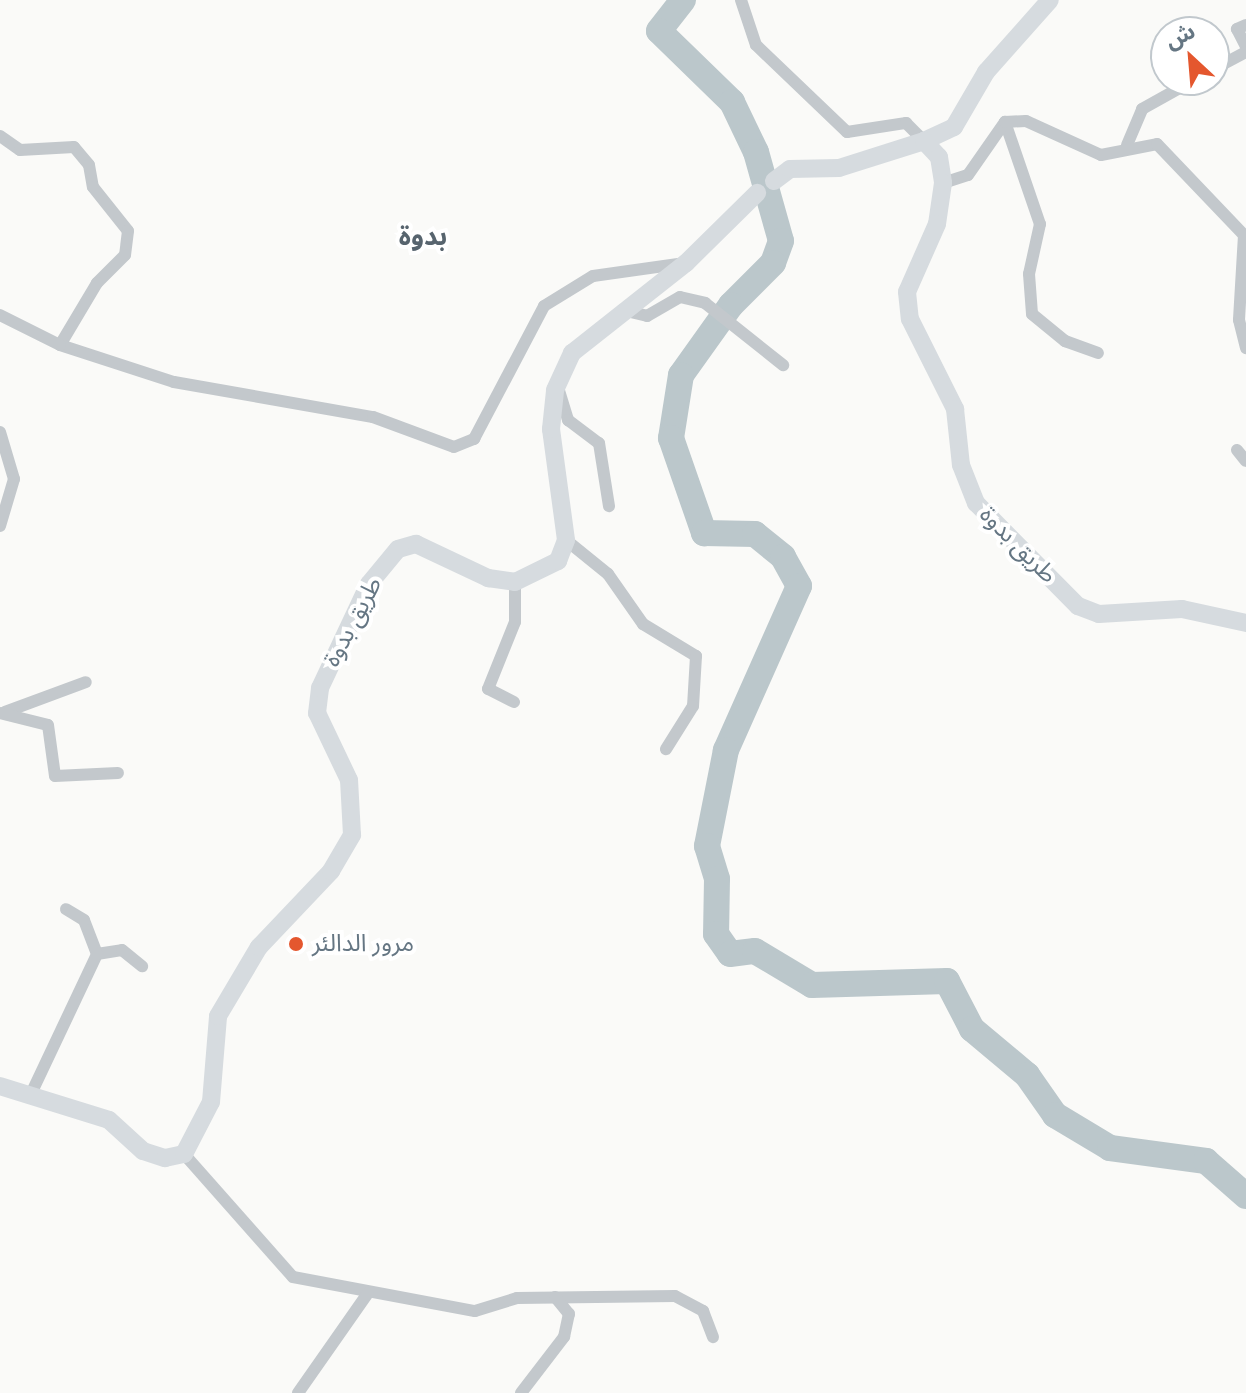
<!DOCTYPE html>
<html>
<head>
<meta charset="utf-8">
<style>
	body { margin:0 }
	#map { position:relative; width:1246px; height:1393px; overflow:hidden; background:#fafaf8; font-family:Roboto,"Noto Sans Arabic",sans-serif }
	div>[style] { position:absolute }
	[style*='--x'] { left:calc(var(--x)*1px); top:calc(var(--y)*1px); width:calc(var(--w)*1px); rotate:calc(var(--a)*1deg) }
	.river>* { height:26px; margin:-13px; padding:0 13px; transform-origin:13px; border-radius:13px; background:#bbc7cb }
	.street>* { height:12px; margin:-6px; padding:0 6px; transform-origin:6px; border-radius:6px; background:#c3c8cc }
	.secondary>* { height:18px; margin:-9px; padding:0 9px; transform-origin:9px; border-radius:9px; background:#d6dbdf }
	.dots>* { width:22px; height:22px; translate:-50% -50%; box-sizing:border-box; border:4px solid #fff; border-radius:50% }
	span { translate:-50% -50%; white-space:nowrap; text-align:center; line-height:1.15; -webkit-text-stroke:8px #fff; paint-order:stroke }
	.street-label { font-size:24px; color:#657683 }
	.poi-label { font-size:24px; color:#657683 }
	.left { translate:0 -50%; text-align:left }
	.neighbourhood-label { font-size:26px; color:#57646e; font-weight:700 }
	.north { position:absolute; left:1150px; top:16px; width:80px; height:80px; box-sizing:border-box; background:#fff; border:2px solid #c1c8cd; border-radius:50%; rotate:334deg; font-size:22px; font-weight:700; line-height:32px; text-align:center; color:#657683 }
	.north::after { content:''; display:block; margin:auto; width:28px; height:36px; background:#e4572e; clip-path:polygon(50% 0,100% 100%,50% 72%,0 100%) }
</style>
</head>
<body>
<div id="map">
	<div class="river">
		<i style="--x:683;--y:0;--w:39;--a:128"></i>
		<i style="--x:659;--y:31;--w:102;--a:44.2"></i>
		<i style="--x:732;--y:102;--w:55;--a:64.4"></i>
		<i style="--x:756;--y:152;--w:92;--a:74.3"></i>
		<i style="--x:781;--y:241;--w:23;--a:110"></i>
		<i style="--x:773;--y:263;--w:59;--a:135"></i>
		<i style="--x:731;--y:305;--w:86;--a:125.5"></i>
		<i style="--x:681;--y:375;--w:64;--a:99"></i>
		<i style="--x:671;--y:438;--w:101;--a:70.8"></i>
		<i style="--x:704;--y:533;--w:51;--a:1.1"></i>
		<i style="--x:755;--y:534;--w:36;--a:39"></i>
		<i style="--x:783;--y:557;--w:33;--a:61"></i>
		<i style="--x:799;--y:586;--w:180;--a:114"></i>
		<i style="--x:726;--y:750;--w:98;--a:101.2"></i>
		<i style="--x:707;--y:846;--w:34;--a:73"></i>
		<i style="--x:717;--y:879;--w:55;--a:91"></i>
		<i style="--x:716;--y:934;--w:24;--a:55"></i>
		<i style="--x:730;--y:954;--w:25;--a:-7"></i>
		<i style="--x:755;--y:951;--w:66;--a:30.8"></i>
		<i style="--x:812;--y:985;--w:135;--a:-1.7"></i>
		<i style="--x:947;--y:981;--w:54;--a:62.5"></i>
		<i style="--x:972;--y:1029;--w:72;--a:39.9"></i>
		<i style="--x:1027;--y:1075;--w:49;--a:55"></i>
		<i style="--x:1055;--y:1115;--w:64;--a:31"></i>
		<i style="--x:1110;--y:1148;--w:97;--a:7.7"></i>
		<i style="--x:1206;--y:1161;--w:53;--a:41.2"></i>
	</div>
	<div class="street">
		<i style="--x:741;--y:0;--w:47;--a:71.6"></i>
		<i style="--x:756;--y:45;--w:126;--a:43.7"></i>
		<i style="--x:847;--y:132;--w:60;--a:-8.7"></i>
		<i style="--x:906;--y:123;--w:25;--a:45"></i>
		<i style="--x:1246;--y:25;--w:10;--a:156"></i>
		<i style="--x:1237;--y:29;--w:20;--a:63"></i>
		<i style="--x:1214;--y:69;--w:36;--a:-28"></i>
		<i style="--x:1005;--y:122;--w:108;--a:71.1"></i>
		<i style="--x:1040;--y:224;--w:51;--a:102.4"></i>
		<i style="--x:1029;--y:274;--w:40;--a:85.7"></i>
		<i style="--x:1032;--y:314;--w:43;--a:39.3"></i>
		<i style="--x:1065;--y:341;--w:35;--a:20"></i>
		<i style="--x:0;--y:136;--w:24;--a:35"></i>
		<i style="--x:20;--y:150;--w:54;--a:-3.2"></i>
		<i style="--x:74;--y:147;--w:23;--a:50"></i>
		<i style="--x:89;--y:165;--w:22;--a:80"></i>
		<i style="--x:93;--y:187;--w:56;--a:51.5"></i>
		<i style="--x:128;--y:231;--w:24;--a:97"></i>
		<i style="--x:125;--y:255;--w:40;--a:135"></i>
		<i style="--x:97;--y:283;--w:72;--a:120.8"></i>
		<i style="--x:60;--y:345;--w:120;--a:18"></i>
		<i style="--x:174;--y:382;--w:202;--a:10"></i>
		<i style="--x:373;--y:417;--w:86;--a:20.3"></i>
		<i style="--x:454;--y:447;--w:22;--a:-22"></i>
		<i style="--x:474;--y:439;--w:150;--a:-62.2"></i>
		<i style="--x:544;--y:306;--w:57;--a:-31.5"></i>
		<i style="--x:593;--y:276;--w:93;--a:-8"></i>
		<i style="--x:1127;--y:145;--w:39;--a:-67"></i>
		<i style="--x:1142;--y:109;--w:60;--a:-29.1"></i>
		<i style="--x:943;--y:183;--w:26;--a:-18"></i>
		<i style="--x:968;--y:175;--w:65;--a:-55.1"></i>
		<i style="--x:1005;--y:122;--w:21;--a:-3"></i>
		<i style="--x:1026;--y:121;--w:82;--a:24.4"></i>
		<i style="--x:1101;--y:155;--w:57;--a:-11.1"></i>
		<i style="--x:1157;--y:144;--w:129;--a:46.3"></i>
		<i style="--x:1244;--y:235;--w:85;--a:93.4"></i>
		<i style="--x:1239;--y:320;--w:29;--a:76"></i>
		<i style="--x:622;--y:310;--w:26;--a:13"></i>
		<i style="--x:647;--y:316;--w:38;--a:-30"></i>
		<i style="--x:680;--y:297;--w:26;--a:13"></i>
		<i style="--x:705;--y:303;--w:100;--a:38.5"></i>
		<i style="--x:0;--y:315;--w:67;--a:26.6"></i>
		<i style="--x:557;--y:384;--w:38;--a:73"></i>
		<i style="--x:568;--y:420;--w:39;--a:37"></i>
		<i style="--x:599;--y:443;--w:64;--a:81"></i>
		<i style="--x:0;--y:432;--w:49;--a:73.4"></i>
		<i style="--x:14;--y:479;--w:49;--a:106.6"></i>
		<i style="--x:1237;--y:450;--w:14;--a:51"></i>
		<i style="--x:566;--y:540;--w:54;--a:39"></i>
		<i style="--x:608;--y:574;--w:61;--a:55"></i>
		<i style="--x:643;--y:624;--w:62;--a:31.1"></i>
		<i style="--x:696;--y:656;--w:50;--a:93.4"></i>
		<i style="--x:693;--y:706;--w:51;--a:122.1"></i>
		<i style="--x:514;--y:702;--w:29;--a:-153"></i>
		<i style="--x:488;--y:689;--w:72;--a:-68.1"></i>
		<i style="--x:515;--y:622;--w:40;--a:-90"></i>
		<i style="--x:5;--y:712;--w:86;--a:-20.3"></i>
		<i style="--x:0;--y:713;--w:49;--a:14"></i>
		<i style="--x:48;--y:725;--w:51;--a:82.2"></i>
		<i style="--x:55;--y:776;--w:63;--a:-2.7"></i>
		<i style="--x:97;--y:954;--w:25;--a:-9"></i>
		<i style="--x:122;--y:950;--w:26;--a:39"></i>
		<i style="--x:30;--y:1096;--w:157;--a:-64.7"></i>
		<i style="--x:97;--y:954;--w:36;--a:-111"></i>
		<i style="--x:84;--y:920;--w:21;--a:-149"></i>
		<i style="--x:184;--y:1154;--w:164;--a:48.5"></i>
		<i style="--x:293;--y:1277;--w:185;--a:10.6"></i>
		<i style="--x:475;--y:1311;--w:44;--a:-17.2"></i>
		<i style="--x:517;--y:1298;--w:158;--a:-0.7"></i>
		<i style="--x:675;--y:1296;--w:32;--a:28"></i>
		<i style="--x:703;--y:1311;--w:28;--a:69"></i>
		<i style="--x:298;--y:1393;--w:122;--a:-55"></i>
		<i style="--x:521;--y:1393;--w:71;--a:-52.5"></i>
		<i style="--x:564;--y:1337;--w:24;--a:-78"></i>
		<i style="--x:569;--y:1314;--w:22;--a:-129"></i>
	</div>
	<div class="secondary">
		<i style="--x:924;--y:141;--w:33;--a:-25"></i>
		<i style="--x:954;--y:127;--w:64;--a:-59.8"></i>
		<i style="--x:986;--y:72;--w:96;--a:-48.4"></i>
		<i style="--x:774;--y:181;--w:20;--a:-37"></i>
		<i style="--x:790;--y:169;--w:49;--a:-1.2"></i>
		<i style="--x:839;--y:168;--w:89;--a:-17.6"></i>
		<i style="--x:924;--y:141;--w:22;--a:47"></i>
		<i style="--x:939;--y:157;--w:26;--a:81"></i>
		<i style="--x:943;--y:183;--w:41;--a:98.3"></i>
		<i style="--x:937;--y:224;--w:74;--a:113.8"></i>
		<i style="--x:907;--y:292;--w:27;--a:84"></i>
		<i style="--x:910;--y:319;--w:101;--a:63.4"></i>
		<i style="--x:955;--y:409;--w:56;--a:83.9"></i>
		<i style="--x:961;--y:465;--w:41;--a:68.5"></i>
		<i style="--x:976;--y:503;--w:145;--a:45.3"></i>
		<i style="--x:1078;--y:606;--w:22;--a:21"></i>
		<i style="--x:1099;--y:614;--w:83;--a:-3.4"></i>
		<i style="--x:1182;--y:609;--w:66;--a:12.3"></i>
		<i style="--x:0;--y:1086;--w:114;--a:17.3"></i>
		<i style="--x:109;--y:1120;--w:46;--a:42.4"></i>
		<i style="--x:143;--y:1151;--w:23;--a:18"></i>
		<i style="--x:165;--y:1158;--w:19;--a:-12"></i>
		<i style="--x:184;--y:1154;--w:59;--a:-62.6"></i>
		<i style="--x:211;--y:1102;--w:86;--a:-85.3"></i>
		<i style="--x:218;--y:1016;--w:80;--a:-59.3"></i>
		<i style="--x:259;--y:947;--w:105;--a:-46.5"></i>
		<i style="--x:331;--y:871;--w:42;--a:-59.7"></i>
		<i style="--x:352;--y:835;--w:55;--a:-93.1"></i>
		<i style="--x:349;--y:780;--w:74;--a:-115.5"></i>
		<i style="--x:317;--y:713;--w:25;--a:-83"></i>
		<i style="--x:320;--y:688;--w:115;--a:-64.8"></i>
		<i style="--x:369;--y:584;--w:45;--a:-50.4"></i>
		<i style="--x:398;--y:549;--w:19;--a:-16"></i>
		<i style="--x:416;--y:544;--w:80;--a:25.3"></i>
		<i style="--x:488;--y:578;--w:27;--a:8"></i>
		<i style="--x:515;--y:582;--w:48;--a:-26"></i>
		<i style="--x:558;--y:561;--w:22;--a:-69"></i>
		<i style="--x:566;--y:540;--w:112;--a:-97.7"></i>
		<i style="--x:551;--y:429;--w:39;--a:-84"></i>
		<i style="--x:555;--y:390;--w:41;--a:-65.3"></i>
		<i style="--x:572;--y:353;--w:145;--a:-38.3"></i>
		<i style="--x:686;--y:263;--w:100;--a:-44.6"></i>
	</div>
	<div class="dots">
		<i style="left:296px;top:944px;background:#e4572e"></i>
	</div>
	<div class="street-label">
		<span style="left:1018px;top:545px;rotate:45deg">طريق بدوة</span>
		<span style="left:353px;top:622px;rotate:-62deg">طريق بدوة</span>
	</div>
	<div class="poi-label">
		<span class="left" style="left:312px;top:944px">مرور الدالئر</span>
	</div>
	<div class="neighbourhood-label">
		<span style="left:423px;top:237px">بدوة</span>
	</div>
	<div class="north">ش</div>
</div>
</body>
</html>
